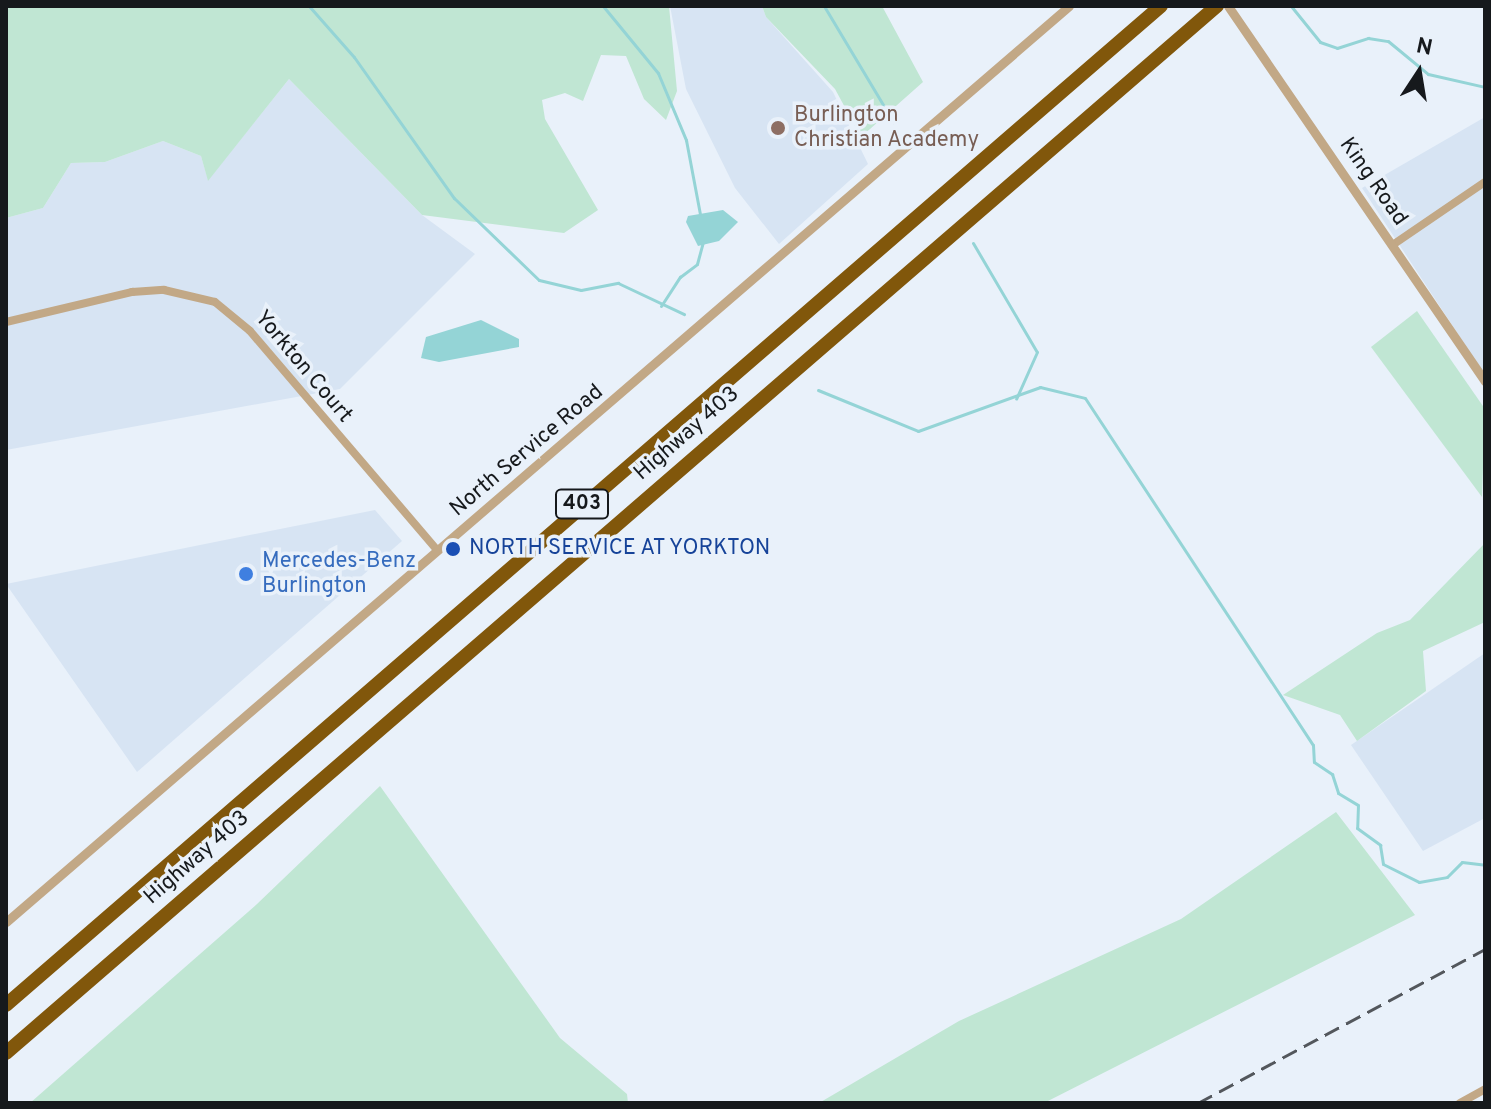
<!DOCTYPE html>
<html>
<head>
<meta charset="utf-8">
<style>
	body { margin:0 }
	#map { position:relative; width:1491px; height:1109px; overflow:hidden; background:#e9f1fa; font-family:Overpass,sans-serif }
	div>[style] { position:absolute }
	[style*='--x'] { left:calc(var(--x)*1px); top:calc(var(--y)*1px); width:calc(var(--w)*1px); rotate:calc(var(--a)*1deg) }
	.built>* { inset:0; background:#d7e4f3 }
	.green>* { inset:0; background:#c0e6d3 }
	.water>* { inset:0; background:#94d4d6 }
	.stream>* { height:3px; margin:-1.5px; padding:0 1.5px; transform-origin:1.5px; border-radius:1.5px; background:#94d4d6 }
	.minor>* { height:8px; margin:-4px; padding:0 4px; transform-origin:4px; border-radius:4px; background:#c2a886 }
	.tertiary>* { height:9px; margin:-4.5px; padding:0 4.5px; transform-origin:4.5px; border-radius:4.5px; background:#c2a886 }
	.motorway>* { height:14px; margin:-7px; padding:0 7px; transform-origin:7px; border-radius:7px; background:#81570b }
	.rail>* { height:3px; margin-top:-1.5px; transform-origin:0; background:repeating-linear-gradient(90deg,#53575c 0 16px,transparent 0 24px) }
	.dots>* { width:22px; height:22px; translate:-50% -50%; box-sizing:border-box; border:4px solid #e9f1fa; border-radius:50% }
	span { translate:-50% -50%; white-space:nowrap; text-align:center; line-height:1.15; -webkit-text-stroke:7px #e9f1fa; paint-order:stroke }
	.shield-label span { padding:2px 6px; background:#e9f1fa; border:2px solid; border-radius:6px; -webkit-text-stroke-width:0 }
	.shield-label { font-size:20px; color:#16191c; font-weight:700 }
	.education-label { font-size:22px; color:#785e54 }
	.left { translate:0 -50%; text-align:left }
	.street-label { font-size:22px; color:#16191c }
	.transit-label { font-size:22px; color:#164399 }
	.shop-label { font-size:22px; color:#366cbe }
	.frame { position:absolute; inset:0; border:8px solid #16191c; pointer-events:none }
	.north { position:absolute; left:1379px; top:32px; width:80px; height:80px; -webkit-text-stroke:6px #e9f1fa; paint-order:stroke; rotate:12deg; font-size:22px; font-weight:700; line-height:32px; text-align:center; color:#16191c }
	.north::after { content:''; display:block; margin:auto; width:28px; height:36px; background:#16191c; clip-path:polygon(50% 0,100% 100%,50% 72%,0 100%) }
</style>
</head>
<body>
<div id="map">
	<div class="built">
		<i style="clip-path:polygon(670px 6px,762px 6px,766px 17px,833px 92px,868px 164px,779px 244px,735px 188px,686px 89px)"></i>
		<i style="clip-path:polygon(289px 79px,422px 215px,475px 254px,340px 389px,6px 450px,6px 218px,43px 208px,71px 163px,105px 162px,163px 141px,201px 156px,208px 180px)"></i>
		<i style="clip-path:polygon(1485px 117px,1485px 375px,1362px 188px)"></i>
		<i style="clip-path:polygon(375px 510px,402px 541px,137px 772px,6px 584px)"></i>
		<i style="clip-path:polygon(1485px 653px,1485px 818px,1423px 851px,1351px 745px)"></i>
	</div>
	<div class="green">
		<i style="clip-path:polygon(6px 6px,669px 6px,677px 91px,666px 120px,644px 99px,626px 56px,601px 55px,583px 101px,565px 93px,542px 100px,545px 119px,598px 210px,564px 233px,422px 215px,289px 79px,208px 181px,201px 156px,163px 141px,105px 162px,71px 163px,43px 208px,6px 218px)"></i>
		<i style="clip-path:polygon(762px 6px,882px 6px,923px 82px,861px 137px,835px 89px,766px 17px)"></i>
		<i style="clip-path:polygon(1417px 311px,1485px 409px,1482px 497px,1371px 347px)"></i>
		<i style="clip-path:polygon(1485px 543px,1485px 622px,1423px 651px,1426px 691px,1357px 741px,1340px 715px,1283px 695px,1377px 633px,1410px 620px)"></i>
		<i style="clip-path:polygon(380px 786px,560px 1038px,627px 1094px,628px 1103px,30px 1103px,257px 904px)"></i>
		<i style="clip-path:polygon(1336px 812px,1415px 915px,1044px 1103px,819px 1103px,959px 1021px,1181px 919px)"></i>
	</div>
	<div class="water">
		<i style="clip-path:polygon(723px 210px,738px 222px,719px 241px,698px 246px,686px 222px,688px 216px)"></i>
		<i style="clip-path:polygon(481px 320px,519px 339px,519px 347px,439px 362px,421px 358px,426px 337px)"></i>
	</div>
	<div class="stream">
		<i style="--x:309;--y:6;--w:68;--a:48.6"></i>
		<i style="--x:354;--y:57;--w:173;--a:54.7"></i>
		<i style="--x:454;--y:198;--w:118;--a:44"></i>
		<i style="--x:539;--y:280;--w:43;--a:13.4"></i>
		<i style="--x:581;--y:290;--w:38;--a:-11"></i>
		<i style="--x:618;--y:283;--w:73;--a:25.2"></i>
		<i style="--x:603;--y:6;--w:87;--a:50.6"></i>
		<i style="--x:658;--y:73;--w:73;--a:67.3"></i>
		<i style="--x:686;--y:140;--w:75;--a:79.3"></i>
		<i style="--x:824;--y:6;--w:136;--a:59.1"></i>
		<i style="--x:1291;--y:6;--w:46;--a:51.1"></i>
		<i style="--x:1320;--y:42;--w:18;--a:19"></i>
		<i style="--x:1337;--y:48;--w:33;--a:-18"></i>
		<i style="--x:1368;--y:38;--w:20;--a:9"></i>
		<i style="--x:1388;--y:41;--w:52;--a:39.5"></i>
		<i style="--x:1428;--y:74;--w:58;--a:12.8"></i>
		<i style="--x:973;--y:243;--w:126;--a:59.6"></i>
		<i style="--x:1037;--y:352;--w:51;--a:114.1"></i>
		<i style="--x:661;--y:306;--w:35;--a:-57"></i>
		<i style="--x:680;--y:277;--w:21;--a:-37"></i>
		<i style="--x:697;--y:264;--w:23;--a:-75"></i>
		<i style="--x:818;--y:390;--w:108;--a:22.3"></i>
		<i style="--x:918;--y:431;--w:130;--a:-19.8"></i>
		<i style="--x:1040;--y:387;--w:46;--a:13.7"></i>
		<i style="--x:1085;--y:398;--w:415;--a:56.7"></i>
		<i style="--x:1313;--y:745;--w:17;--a:87"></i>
		<i style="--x:1314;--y:762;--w:22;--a:34"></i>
		<i style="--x:1332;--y:774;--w:20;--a:72"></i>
		<i style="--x:1338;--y:793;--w:23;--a:31"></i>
		<i style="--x:1358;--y:805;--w:23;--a:92"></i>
		<i style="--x:1357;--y:828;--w:29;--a:36"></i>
		<i style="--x:1380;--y:845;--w:19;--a:81"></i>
		<i style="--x:1383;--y:864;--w:40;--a:26.6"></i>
		<i style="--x:1419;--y:882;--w:28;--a:-10"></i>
		<i style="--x:1447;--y:877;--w:21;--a:-45"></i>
		<i style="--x:1462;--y:862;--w:23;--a:7"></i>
	</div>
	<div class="minor">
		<i style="--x:1394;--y:244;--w:110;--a:-34.3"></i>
		<i style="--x:6;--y:322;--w:130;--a:-13.4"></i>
		<i style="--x:132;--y:292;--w:32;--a:-4"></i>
		<i style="--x:164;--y:290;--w:52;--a:13.2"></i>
		<i style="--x:215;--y:302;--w:45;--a:39.6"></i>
		<i style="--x:250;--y:331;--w:288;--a:49.5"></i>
		<i style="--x:1460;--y:1103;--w:29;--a:-29"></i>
	</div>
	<div class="tertiary">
		<i style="--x:1228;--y:6;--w:455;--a:55.6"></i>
		<i style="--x:6;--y:922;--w:1403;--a:-40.75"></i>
	</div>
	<div class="motorway">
		<i style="--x:6;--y:1005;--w:1527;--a:-40.86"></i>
		<i style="--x:6;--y:1053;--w:1601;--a:-40.85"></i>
	</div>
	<div class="rail">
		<i style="--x:1198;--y:1103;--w:326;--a:-28.2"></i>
	</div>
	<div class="dots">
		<i style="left:778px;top:128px;background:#8d6e63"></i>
		<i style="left:453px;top:549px;background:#1a4fb4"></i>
		<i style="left:246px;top:574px;background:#3f7fe0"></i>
	</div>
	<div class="shield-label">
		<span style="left:582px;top:504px">403</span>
	</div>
	<div class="education-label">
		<span class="left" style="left:794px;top:128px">Burlington<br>Christian Academy</span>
	</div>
	<div class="street-label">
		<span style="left:1373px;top:182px;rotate:55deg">King Road</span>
		<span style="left:303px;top:367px;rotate:50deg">Yorkton Court</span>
		<span style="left:687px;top:434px;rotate:-41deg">Highway 403</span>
		<span style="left:527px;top:451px;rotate:-40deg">North Service Road</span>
		<span style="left:197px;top:858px;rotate:-41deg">Highway 403</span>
	</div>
	<div class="transit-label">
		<span class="left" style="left:469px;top:549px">NORTH SERVICE AT YORKTON</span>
	</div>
	<div class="shop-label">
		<span class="left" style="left:262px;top:574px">Mercedes-Benz<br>Burlington</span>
	</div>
	<div class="frame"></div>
	<div class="north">N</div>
</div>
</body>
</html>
